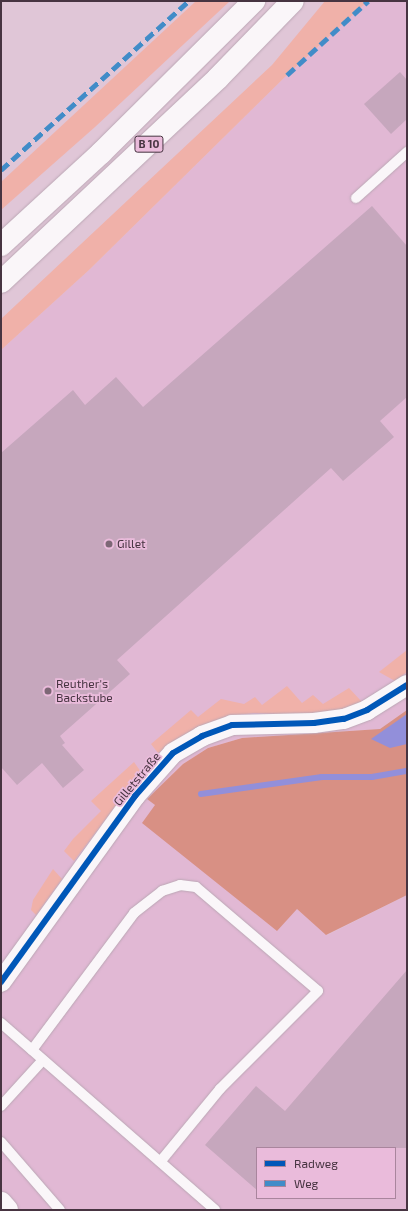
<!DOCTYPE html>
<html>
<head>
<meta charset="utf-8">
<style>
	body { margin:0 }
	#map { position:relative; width:408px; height:1211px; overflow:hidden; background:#e0c6d7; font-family:"Exo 2",sans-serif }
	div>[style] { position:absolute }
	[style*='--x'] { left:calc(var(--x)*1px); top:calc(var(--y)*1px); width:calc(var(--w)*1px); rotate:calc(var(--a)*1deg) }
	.built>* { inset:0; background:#e1b8d4 }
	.green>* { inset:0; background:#f0b1a9 }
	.forest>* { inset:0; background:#d89084 }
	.water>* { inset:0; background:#928fda }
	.stream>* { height:5.5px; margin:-2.75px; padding:0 2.75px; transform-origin:2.75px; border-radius:2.75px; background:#928fda }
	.building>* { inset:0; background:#c6a7bd }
	.roads { filter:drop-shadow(0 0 1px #bba7b5) drop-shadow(0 0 1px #bba7b5) }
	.lane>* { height:10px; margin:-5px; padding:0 5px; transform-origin:5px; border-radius:5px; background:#faf6f9 }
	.street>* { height:20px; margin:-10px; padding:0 10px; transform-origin:10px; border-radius:10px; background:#faf6f9 }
	.secondary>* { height:22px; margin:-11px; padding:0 11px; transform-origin:11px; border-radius:11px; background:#faf6f9 }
	.highway>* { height:22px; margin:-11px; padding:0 11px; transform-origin:11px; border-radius:11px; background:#faf6f9 }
	.quiet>* { height:5px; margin-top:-2.5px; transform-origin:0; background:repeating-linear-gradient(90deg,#418cc8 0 10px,transparent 0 15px) }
	.cycleway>* { height:6px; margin:-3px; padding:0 3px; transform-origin:3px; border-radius:3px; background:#0057b8 }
	.dots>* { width:11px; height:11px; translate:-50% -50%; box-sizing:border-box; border:2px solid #eabbdb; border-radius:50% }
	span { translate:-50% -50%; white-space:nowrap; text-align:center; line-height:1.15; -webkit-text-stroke:3.5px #eabbdb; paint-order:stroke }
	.shield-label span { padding:1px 3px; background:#eabbdb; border:1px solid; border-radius:3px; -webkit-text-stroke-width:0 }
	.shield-label { font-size:11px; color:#473441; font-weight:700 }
	.poi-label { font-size:12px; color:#473441 }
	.left { translate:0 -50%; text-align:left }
	.street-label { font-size:12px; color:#473441 }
	.frame { position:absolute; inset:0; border:2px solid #473441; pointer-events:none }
	.legend { position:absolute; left:256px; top:1147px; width:140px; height:52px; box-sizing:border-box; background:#eabbdb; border:1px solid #a9859d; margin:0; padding:5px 7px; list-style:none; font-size:12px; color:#473441 }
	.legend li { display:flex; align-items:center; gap:8px; height:20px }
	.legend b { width:20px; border:1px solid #a9859d }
</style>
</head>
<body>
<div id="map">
	<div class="built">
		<i style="clip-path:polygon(evenodd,368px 1px,407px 1px,407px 710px,380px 729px,242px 738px,208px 748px,183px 764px,147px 799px,297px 909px,327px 935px,407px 895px,407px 1210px,1px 1210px,1px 350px,89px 270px,287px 75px,368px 1px,257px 1148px,395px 1148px,395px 1198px,257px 1198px,257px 1148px)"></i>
	</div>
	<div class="green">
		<i style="clip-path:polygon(196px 1px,230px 1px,95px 127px,1px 210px,1px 182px)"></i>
		<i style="clip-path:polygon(325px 1px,368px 1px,287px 75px,89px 270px,1px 350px,1px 319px,272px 65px)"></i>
		<i style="clip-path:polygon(407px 650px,407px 672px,395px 681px,379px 672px)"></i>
		<i style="clip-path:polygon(287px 686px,302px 703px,313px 695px,323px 704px,349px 688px,362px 702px,341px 711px,308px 715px,254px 713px,229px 716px,196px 728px,158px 753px,151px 744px,191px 710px,198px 717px,221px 699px,244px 704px,255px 697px,262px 705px)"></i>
		<i style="clip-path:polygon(134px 762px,141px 772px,74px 861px,64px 851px,73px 839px,101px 811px,91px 801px)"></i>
		<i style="clip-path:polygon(53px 869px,62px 879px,36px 915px,31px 910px,33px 900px)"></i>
	</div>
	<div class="forest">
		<i style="clip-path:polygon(407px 710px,407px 895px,326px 935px,297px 909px,277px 931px,142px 823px,155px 805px,147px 799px,183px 764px,208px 748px,242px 738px,380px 729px)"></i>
	</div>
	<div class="water">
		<i style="clip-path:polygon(407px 714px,407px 744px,390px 748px,371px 739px)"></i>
	</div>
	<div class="stream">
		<i style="--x:201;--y:794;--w:122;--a:-8"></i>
		<i style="--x:322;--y:777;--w:50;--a:0"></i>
		<i style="--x:372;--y:777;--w:36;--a:-10"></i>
	</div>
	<div class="building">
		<i style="clip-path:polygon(400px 72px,407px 80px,407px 119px,391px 134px,364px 104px)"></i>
		<i style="clip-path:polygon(372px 206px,407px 246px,407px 397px,380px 421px,394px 437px,343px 481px,331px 468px,117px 660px,130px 674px,60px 736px,65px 743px,62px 745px,84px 770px,63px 788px,42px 763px,17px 785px,1px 767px,1px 453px,73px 390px,85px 405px,116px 377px,143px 407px)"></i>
		<i style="clip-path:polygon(407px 970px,407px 1148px,257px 1148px,257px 1190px,205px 1145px,256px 1086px,285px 1111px)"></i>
	</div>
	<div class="roads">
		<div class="lane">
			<i style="--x:356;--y:198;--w:69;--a:-42"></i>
			<i style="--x:1;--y:1023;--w:284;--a:41.1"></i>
			<i style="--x:32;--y:1050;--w:171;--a:-53.3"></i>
			<i style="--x:134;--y:913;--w:36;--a:-38"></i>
			<i style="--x:162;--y:891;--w:19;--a:-18"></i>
			<i style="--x:180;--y:885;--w:16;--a:7"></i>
			<i style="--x:196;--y:887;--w:160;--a:40.4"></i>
			<i style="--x:318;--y:991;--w:139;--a:135"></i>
			<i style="--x:220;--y:1089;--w:94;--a:129.4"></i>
			<i style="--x:1;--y:1106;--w:62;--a:-47.6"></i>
			<i style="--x:1;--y:1142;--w:90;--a:49.1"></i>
		</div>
		<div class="street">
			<i style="--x:1;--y:982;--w:229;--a:-54.2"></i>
			<i style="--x:135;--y:796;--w:57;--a:-48.5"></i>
			<i style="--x:173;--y:753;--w:34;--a:-30"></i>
			<i style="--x:202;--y:736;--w:32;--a:-20"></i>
			<i style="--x:232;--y:725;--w:82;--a:-1.4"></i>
			<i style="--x:314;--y:723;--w:30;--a:-8"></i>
			<i style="--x:344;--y:719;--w:25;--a:-21"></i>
			<i style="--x:367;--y:710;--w:47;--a:-32"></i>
		</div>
		<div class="secondary">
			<i style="--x:1;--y:1203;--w:9;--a:49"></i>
		</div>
		<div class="highway">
			<i style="--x:1;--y:245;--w:136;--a:-42.6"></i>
			<i style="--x:101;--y:153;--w:216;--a:-44.8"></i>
			<i style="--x:1;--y:282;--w:298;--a:-43.2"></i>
			<i style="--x:218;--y:78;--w:107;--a:-45.8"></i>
		</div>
	</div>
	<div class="quiet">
		<i style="--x:287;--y:75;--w:110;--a:-42.4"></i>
		<i style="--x:1;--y:170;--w:253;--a:-42"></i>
	</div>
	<div class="cycleway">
		<i style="--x:1;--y:982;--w:229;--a:-54.2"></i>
		<i style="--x:135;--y:796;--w:57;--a:-48.5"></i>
		<i style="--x:173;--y:753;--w:34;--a:-30"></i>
		<i style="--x:202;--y:736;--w:32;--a:-20"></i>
		<i style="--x:232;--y:725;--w:82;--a:-1.4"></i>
		<i style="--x:314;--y:723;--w:30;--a:-8"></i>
		<i style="--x:344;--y:719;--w:25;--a:-21"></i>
		<i style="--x:367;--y:710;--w:47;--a:-32"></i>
	</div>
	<div class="dots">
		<i style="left:109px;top:544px;background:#7d6776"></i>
		<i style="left:48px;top:691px;background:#7d6776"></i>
	</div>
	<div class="shield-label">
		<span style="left:149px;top:144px">B 10</span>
	</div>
	<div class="poi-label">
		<span class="left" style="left:117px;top:544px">Gillet</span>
		<span class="left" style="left:56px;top:691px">Reuther's<br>Backstube</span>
	</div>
	<div class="street-label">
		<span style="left:137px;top:779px;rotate:-50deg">Gilletstraße</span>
	</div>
	<div class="frame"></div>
	<ul class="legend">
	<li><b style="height:5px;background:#0057b8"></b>Radweg</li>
	<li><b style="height:5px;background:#418cc8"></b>Weg</li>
	</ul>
</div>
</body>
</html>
